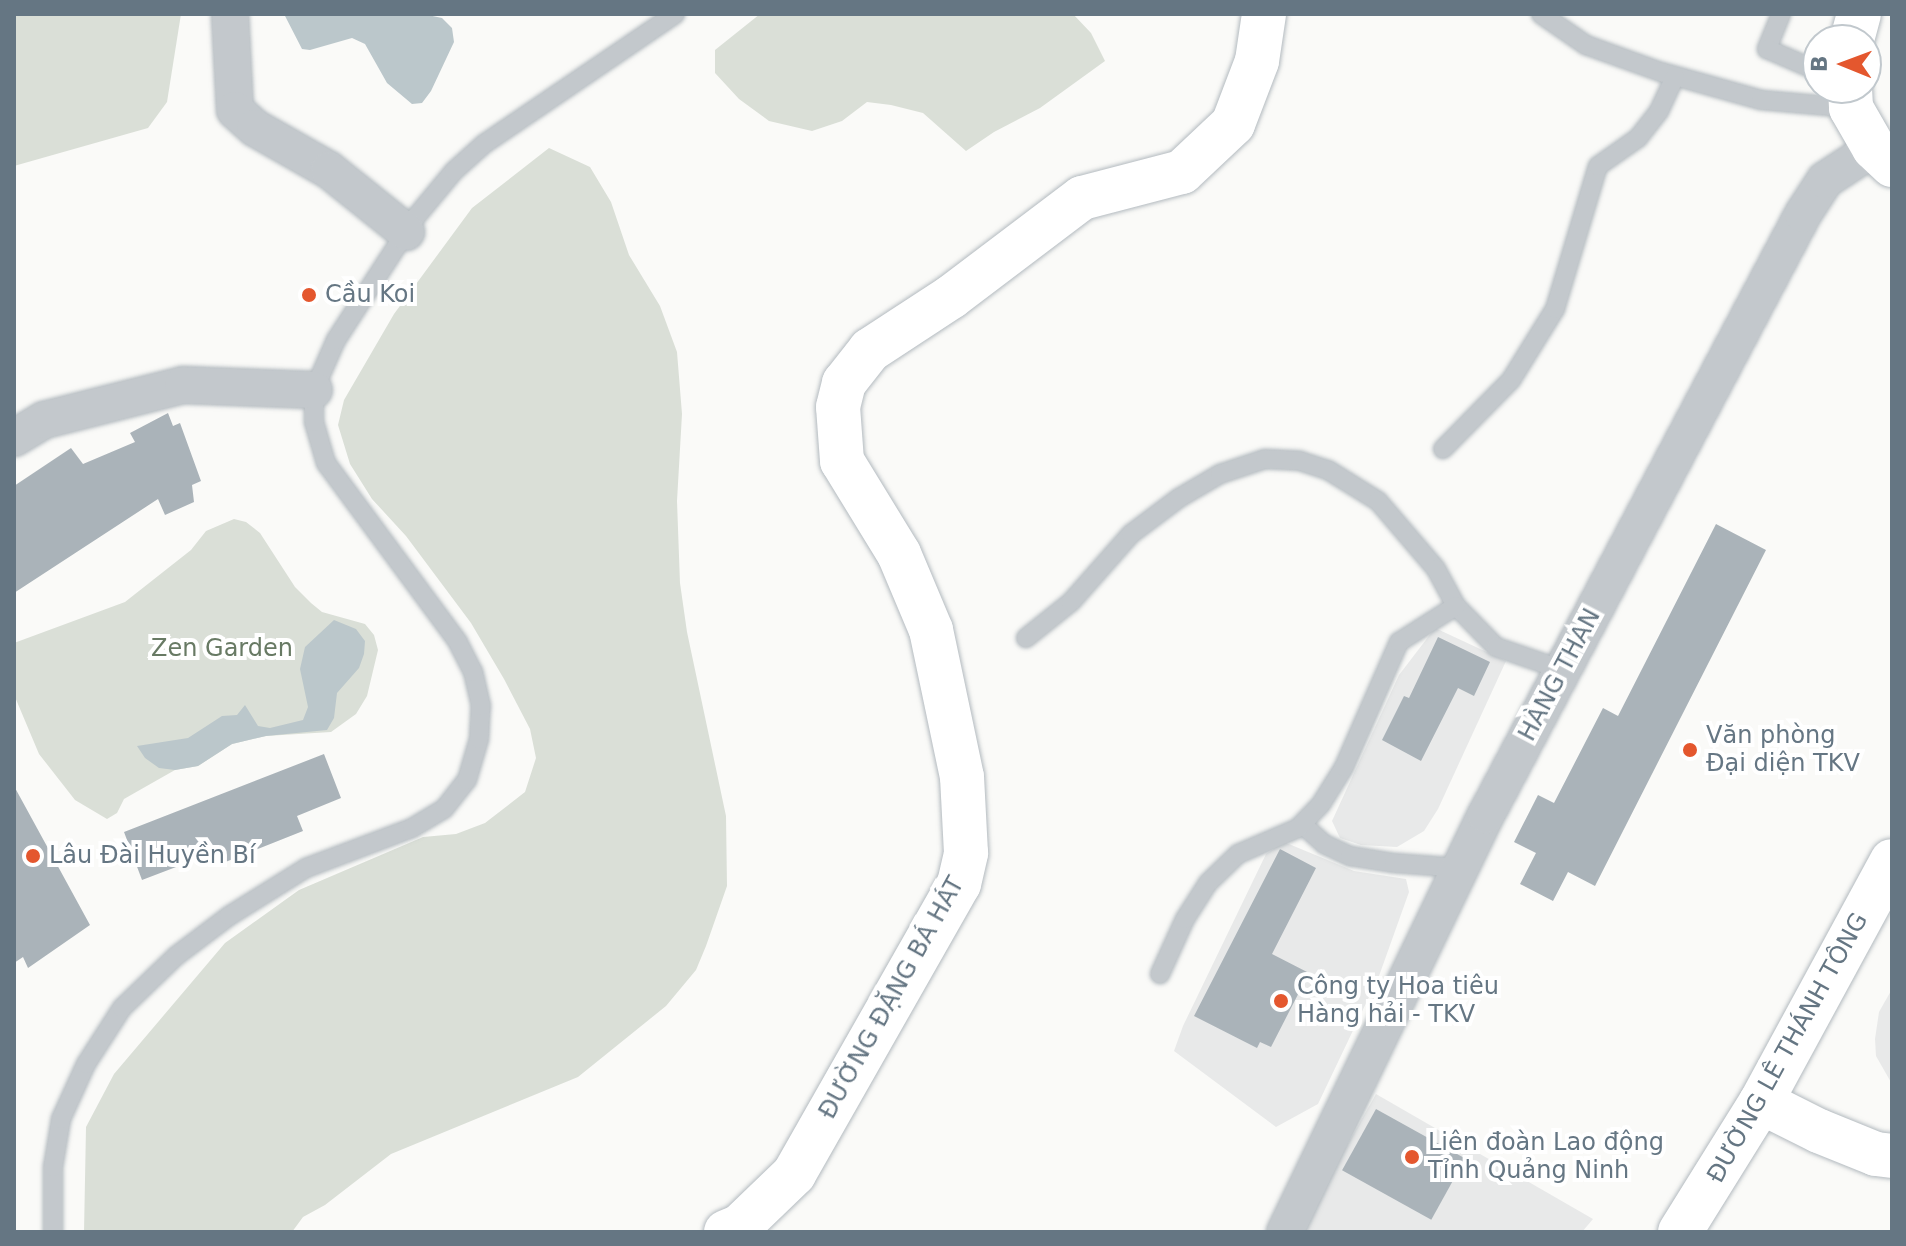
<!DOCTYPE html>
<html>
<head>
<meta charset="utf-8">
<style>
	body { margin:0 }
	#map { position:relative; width:1906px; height:1246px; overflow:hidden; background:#fafaf8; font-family:"DejaVu Sans",sans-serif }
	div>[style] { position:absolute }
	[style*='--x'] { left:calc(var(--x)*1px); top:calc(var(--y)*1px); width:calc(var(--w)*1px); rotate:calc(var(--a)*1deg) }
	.built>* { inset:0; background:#e8e9e9 }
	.green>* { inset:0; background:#dadfd7 }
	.water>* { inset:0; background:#bbc7cb }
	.building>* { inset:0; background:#aab3b9; transform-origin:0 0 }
	.roads { filter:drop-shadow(0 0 2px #b3babf) drop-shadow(0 0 2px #b3babf) }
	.lane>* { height:18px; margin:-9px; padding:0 9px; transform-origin:9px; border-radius:9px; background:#c3c8cc }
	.street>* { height:36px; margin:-18px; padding:0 18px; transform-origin:18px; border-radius:18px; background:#c3c8cc }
	.secondary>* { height:44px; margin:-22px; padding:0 22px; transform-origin:22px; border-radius:22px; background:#fff }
	.dots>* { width:22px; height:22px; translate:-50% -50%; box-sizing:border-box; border:4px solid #fff; border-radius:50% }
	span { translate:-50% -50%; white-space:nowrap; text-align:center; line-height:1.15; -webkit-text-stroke:8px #fff; paint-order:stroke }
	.poi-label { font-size:24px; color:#657683 }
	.left { translate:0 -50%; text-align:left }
	.park-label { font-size:24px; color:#687a64 }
	.street-label { font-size:24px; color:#657683 }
	.frame { position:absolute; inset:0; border:16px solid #657683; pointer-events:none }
	.north { position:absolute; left:1802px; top:24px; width:80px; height:80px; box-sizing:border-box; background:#fff; border:2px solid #c1c8cd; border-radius:50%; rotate:271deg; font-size:22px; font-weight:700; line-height:32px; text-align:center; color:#657683 }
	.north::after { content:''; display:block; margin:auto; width:28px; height:36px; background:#e4572e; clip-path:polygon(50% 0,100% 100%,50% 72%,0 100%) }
</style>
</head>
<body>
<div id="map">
	<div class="built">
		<i style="clip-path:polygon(1435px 628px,1506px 661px,1438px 809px,1424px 831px,1397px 847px,1361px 845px,1340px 838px,1332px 821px,1399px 675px)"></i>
		<i style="clip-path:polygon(1284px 842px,1354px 871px,1406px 879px,1409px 892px,1379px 976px,1318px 1104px,1276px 1127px,1174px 1051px,1183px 1026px,1266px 854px)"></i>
		<i style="clip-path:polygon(1892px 989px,1892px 1084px,1876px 1056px,1875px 1039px,1879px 1012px)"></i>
		<i style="clip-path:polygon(1376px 1094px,1593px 1219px,1582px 1232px,1298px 1232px)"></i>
	</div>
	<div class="green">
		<i style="clip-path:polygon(14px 14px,181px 14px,167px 102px,148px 128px,14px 166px)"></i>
		<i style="clip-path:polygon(760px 14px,1073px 14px,1091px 33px,1105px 61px,1040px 108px,994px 132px,966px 151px,923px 113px,891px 105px,867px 102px,842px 121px,812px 131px,769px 121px,739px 99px,715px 73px,715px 50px)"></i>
		<i style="clip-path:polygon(549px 148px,590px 167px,611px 202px,629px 255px,660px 306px,677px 352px,682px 414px,677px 501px,680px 583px,687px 632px,726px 816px,727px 886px,706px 946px,696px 970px,666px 1006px,578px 1077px,391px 1154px,325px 1205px,303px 1217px,292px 1232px,84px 1232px,86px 1127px,114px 1074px,225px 943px,299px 890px,423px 837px,456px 834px,485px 823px,525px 792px,536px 758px,530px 729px,504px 679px,471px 623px,406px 536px,372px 499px,350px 464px,338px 425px,344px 400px,394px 314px,472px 208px)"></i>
		<i style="clip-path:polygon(234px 519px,246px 522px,260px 533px,295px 587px,311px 603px,322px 612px,365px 624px,374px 635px,378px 650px,367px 696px,356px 714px,331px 732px,266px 736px,232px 744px,198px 766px,175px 770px,138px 791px,124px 799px,117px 813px,107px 819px,75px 800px,39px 754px,15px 697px,14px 643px,125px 602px,191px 550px,206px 531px)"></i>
	</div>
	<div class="water">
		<i style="clip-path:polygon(284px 14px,423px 14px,442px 18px,452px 28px,454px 42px,431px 91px,422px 103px,412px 104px,387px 83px,365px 44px,352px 38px,310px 50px,302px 49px)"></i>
		<i style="clip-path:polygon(334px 620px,356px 629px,365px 641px,364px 654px,359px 668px,337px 693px,334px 718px,327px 730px,266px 736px,232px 744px,198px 766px,175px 770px,159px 768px,145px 758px,137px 746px,188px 738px,222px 716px,237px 715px,245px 705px,258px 726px,270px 728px,303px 720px,308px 707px,300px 669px,305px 647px)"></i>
	</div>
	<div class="building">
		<i style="clip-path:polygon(168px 413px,173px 426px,180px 423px,201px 481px,192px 485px,194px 502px,165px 515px,158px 499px,14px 593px,14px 486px,71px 448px,83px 464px,135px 442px,130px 433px)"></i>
		<i style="clip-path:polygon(1716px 524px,1766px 550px,1595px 886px,1568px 872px,1553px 901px,1520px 884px,1536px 853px,1514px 842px,1538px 795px,1554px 803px,1603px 708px,1618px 716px)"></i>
		<i style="clip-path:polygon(1438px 637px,1490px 662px,1474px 696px,1458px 688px,1421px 761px,1382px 740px,1404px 696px,1409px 698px)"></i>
		<i style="clip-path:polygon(324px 754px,341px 798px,297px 816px,303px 831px,223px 863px,218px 851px,142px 880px,124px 832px)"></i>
		<i style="clip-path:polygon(14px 786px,90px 925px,28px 968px,23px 957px,14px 963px)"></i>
		<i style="clip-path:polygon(1280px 849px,1316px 868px,1272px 954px,1309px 973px,1271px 1047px,1260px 1042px,1257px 1048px,1194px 1016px)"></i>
		<i style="left:1376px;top:1109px;width:102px;height:70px;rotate:29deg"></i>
	</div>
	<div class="roads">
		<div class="lane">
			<i style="--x:1541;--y:14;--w:55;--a:34.6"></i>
			<i style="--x:1586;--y:45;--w:80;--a:19.8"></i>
			<i style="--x:1661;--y:72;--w:104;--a:15.6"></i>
			<i style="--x:1761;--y:100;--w:90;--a:5.1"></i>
			<i style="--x:1781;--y:14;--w:38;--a:112"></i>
			<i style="--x:1767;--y:49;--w:56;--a:23.3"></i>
			<i style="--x:1443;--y:449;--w:97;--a:-45.4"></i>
			<i style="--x:1511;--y:380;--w:84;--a:-58.2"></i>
			<i style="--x:1555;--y:309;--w:149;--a:-73.3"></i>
			<i style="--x:1598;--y:166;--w:49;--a:-35"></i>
			<i style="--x:1638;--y:138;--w:34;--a:-52"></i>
			<i style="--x:1659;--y:111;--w:38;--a:-65"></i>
			<i style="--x:1026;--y:638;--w:58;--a:-38.7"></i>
			<i style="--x:1071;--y:602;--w:91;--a:-48.6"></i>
			<i style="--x:1131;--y:534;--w:60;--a:-36.9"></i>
			<i style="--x:1179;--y:498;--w:48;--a:-30.3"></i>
			<i style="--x:1220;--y:474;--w:47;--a:-18.4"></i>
			<i style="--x:1265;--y:459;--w:35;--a:3"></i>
			<i style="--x:1300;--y:461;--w:29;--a:18"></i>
			<i style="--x:1328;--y:470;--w:59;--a:31.8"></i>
			<i style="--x:1378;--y:501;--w:89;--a:49.5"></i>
			<i style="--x:1436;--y:569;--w:42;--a:61.6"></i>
			<i style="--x:1456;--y:606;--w:57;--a:45.7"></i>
			<i style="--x:1496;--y:647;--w:71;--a:18.9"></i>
			<i style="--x:1302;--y:824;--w:30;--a:42"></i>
			<i style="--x:1324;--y:844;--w:29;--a:25"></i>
			<i style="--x:1350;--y:856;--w:45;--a:9"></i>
			<i style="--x:1394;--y:863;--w:67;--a:4.3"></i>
			<i style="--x:1160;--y:974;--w:60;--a:-65.6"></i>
			<i style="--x:1185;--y:919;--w:43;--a:-57.4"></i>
			<i style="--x:1208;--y:883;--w:42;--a:-44"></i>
			<i style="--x:1238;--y:854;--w:65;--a:-23.4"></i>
			<i style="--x:1298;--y:828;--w:33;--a:-46"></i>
			<i style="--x:1321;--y:804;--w:44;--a:-58.1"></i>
			<i style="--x:1344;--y:767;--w:137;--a:-66.3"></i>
			<i style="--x:1399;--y:642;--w:67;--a:-32.3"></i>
			<i style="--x:53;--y:1232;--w:65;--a:-90"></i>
			<i style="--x:53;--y:1167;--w:49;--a:-80.5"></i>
			<i style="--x:61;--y:1119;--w:60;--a:-65.6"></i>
			<i style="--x:86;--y:1064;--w:67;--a:-57.3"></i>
			<i style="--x:122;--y:1008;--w:75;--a:-43.9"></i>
			<i style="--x:176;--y:956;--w:66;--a:-37"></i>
			<i style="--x:229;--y:916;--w:91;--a:-31.9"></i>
			<i style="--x:306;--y:868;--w:113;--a:-20.7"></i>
			<i style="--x:412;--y:828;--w:37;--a:-31"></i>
			<i style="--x:444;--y:809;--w:37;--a:-52"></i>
			<i style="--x:467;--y:780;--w:43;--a:-73.7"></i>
			<i style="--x:479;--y:739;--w:33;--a:-87"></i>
			<i style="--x:481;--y:706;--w:35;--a:-103"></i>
			<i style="--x:473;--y:672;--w:34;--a:-117"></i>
			<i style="--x:458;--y:642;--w:222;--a:-126.4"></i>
			<i style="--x:326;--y:463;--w:43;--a:-106.3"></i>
			<i style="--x:314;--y:422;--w:32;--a:-90"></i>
			<i style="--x:314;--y:390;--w:55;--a:-66.3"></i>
			<i style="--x:336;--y:340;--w:145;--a:-57.1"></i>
			<i style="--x:415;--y:218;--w:61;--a:-50.3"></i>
			<i style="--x:454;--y:171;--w:40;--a:-42"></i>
			<i style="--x:484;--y:144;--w:231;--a:-34.2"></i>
		</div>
		<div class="street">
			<i style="--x:230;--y:14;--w:96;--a:87"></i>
			<i style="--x:235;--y:110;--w:27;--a:42"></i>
			<i style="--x:255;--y:128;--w:85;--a:29.6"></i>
			<i style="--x:329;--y:170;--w:99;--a:38.8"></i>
			<i style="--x:14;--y:438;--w:35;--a:-31"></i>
			<i style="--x:44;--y:420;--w:143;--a:-14.1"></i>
			<i style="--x:183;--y:385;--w:131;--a:2.2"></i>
			<i style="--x:1285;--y:1232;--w:463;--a:-64.3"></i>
			<i style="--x:1486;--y:815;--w:679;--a:-62.19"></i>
			<i style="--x:1803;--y:214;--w:40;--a:-57.1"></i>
			<i style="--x:1825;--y:180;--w:59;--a:-33.1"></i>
		</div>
		<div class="secondary">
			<i style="--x:1852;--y:40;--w:27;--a:-75"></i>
			<i style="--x:1850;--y:88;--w:20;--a:87"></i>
			<i style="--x:1851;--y:108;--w:46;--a:60.1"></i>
			<i style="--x:1874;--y:148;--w:25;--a:43"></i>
			<i style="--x:1761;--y:1102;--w:65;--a:26.6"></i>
			<i style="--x:1819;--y:1131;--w:61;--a:22"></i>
			<i style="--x:1876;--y:1154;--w:16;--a:7"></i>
			<i style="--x:726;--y:1232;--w:15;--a:-23"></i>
			<i style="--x:740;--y:1226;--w:75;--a:-43.9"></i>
			<i style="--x:794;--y:1174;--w:334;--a:-60.4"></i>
			<i style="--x:959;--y:884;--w:32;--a:-77"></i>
			<i style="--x:966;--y:853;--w:76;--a:-93"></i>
			<i style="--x:962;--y:777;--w:150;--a:-101.9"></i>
			<i style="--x:931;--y:630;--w:82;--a:-112.8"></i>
			<i style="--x:899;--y:554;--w:109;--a:-121.5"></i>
			<i style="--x:842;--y:461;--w:54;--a:-94.2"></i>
			<i style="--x:838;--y:407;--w:25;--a:-76"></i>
			<i style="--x:844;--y:383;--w:42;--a:-51.8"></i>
			<i style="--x:870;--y:350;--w:97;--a:-33.2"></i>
			<i style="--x:951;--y:297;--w:164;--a:-37.1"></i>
			<i style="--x:1082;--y:198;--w:103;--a:-14.6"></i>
			<i style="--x:1182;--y:172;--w:70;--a:-43.3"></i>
			<i style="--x:1233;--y:124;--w:67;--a:-69.1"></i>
			<i style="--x:1257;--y:61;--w:48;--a:-81.5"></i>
			<i style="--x:1680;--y:1232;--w:153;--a:-58.1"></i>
			<i style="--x:1761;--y:1102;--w:274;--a:-61.5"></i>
		</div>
	</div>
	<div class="dots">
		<i style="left:309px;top:295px;background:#e4572e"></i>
		<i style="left:1690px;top:750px;background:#e4572e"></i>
		<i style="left:33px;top:856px;background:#e4572e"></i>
		<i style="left:1281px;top:1001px;background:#e4572e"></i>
		<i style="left:1412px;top:1157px;background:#e4572e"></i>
	</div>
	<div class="poi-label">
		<span class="left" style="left:325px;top:295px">Cầu Koi</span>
		<span class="left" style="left:1706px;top:750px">Văn phòng<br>Đại diện TKV</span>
		<span class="left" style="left:49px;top:856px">Lâu Đài Huyền Bí</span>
		<span class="left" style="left:1297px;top:1001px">Công ty Hoa tiêu<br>Hàng hải - TKV</span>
		<span class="left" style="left:1428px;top:1157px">Liên đoàn Lao động<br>Tỉnh Quảng Ninh</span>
	</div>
	<div class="park-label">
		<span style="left:222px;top:649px">Zen Garden</span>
	</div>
	<div class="street-label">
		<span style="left:1560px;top:675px;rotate:-62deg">HÀNG THAN</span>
		<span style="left:892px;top:998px;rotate:-61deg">ĐƯỜNG ĐẶNG BÁ HÁT</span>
		<span style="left:1788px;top:1048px;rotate:-61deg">ĐƯỜNG LÊ THÁNH TÔNG</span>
	</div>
	<div class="frame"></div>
	<div class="north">B</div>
</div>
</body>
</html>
